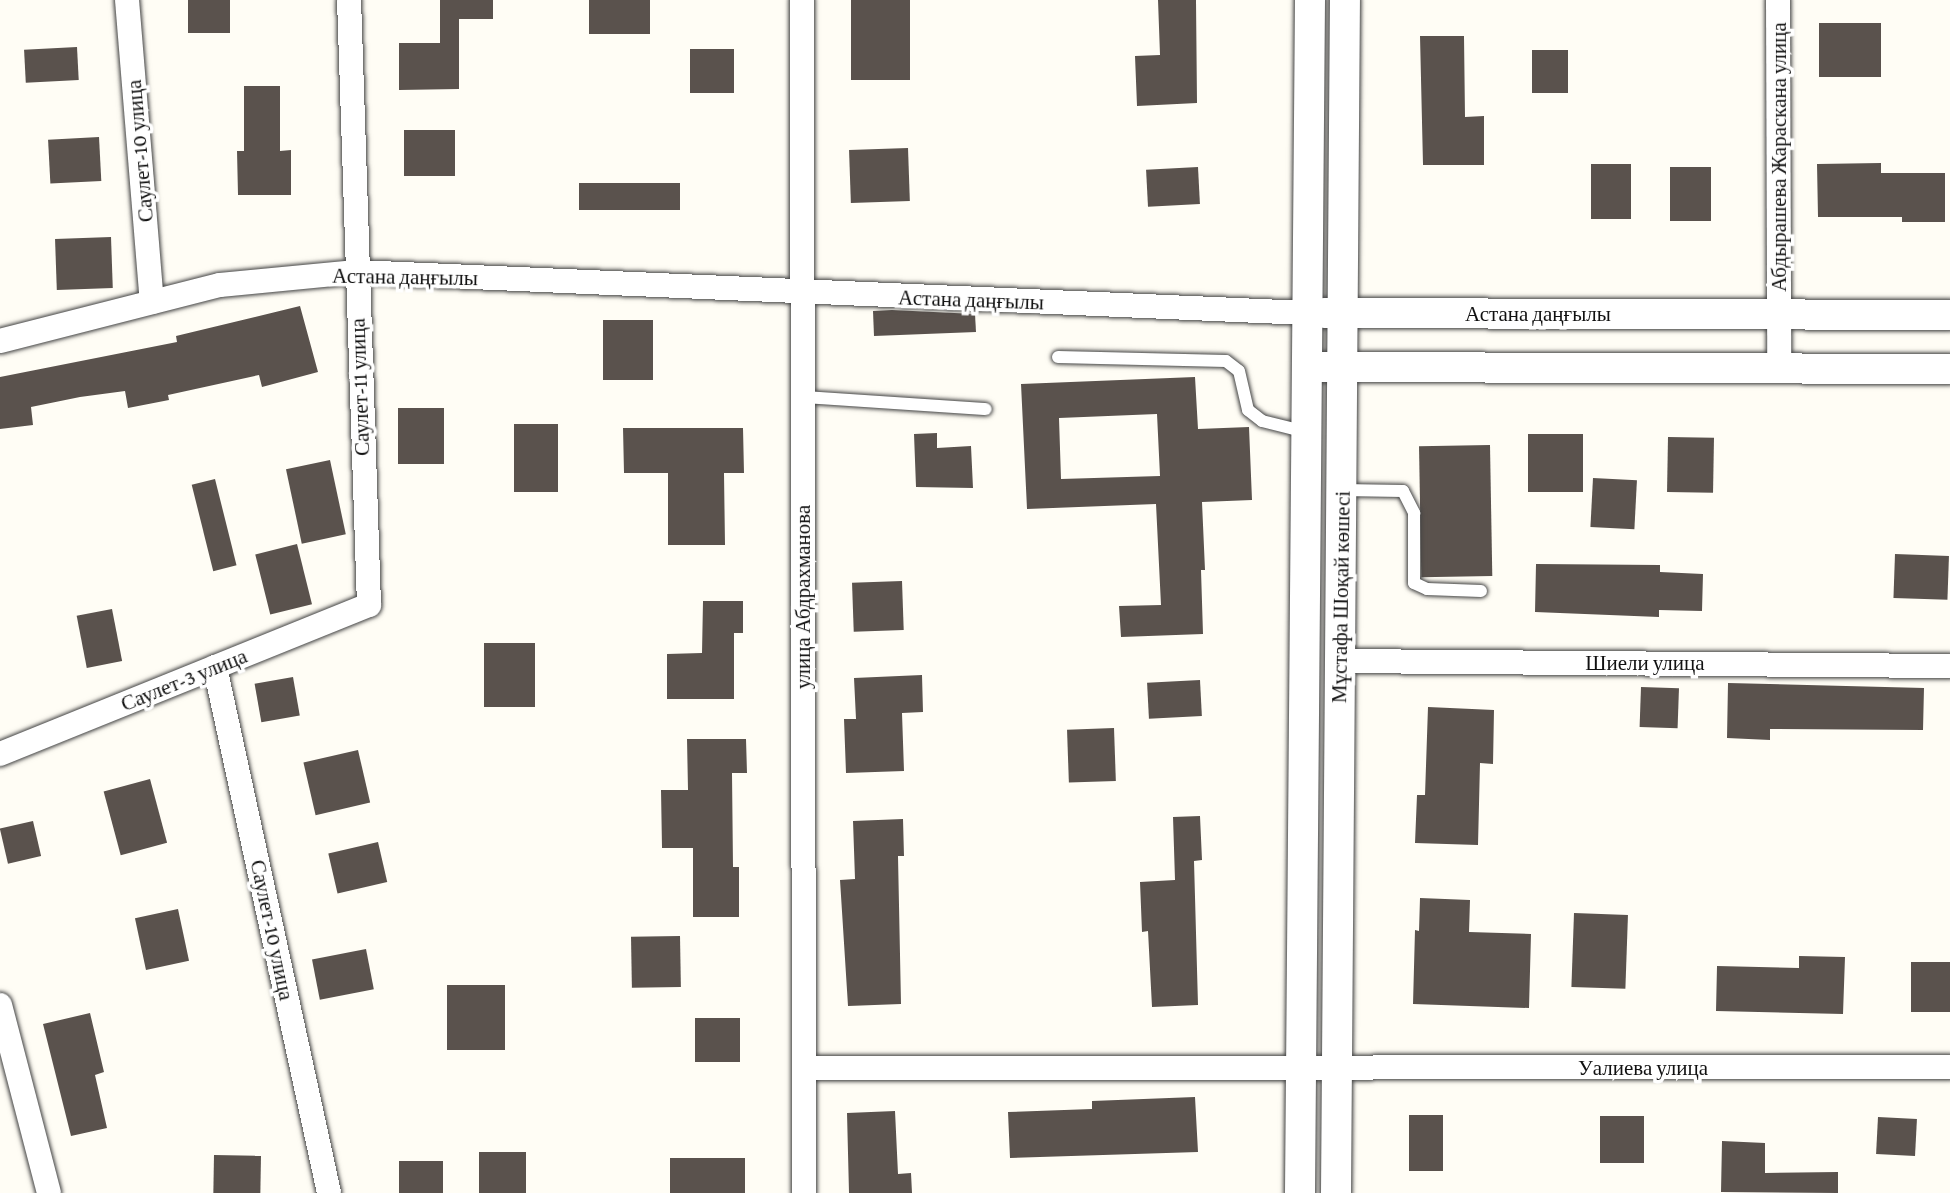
<!DOCTYPE html>
<html>
<head>
<meta charset="utf-8">
<style>
	body { margin:0 }
	#map { position:relative; width:1950px; height:1193px; overflow:hidden; background:#fffdf5; font-family:"Crimson Pro",serif }
	div>[style] { position:absolute }
	[style*='--x'] { left:calc(var(--x)*1px); top:calc(var(--y)*1px); width:calc(var(--w)*1px); rotate:calc(var(--a)*1deg) }
	.building>* { inset:0; background:#5a524d; transform-origin:0 0 }
	.roads { filter:drop-shadow(0 0 2px #444) drop-shadow(0 0 2px #444) }
	.service>* { height:12px; margin:-6px; padding:0 6px; transform-origin:6px; border-radius:6px; background:#fff }
	.minor>* { height:24px; margin:-12px; padding:0 12px; transform-origin:12px; border-radius:12px; background:#fff }
	.tertiary>* { height:30px; margin:-15px; padding:0 15px; transform-origin:15px; border-radius:15px; background:#fff }
	span { translate:-50% -50%; white-space:nowrap; text-align:center; line-height:1.15; -webkit-text-stroke:7px #fff; paint-order:stroke }
	.street-label { font-size:21px; color:#111 }
</style>
</head>
<body>
<div id="map">
	<div class="building">
		<i style="left:188px;top:0;width:42px;height:33px"></i>
		<i style="clip-path:polygon(440px 0,493px 0,493px 19px,459px 19px,459px 89px,399px 90px,399px 43px,440px 43px)"></i>
		<i style="left:589px;top:0;width:61px;height:34px"></i>
		<i style="left:851px;top:0;width:59px;height:80px"></i>
		<i style="clip-path:polygon(1158px 0,1196px 0,1197px 103px,1137px 106px,1135px 56px,1160px 55px)"></i>
		<i style="left:1819px;top:23px;width:62px;height:54px"></i>
		<i style="clip-path:polygon(1420px 36px,1464px 36px,1465px 117px,1484px 116px,1484px 165px,1423px 165px)"></i>
		<i style="left:77px;top:47px;width:33px;height:53px;rotate:87deg"></i>
		<i style="left:690px;top:49px;width:44px;height:44px"></i>
		<i style="left:1532px;top:50px;width:36px;height:43px"></i>
		<i style="clip-path:polygon(244px 86px,280px 86px,280px 151px,291px 150px,291px 195px,238px 195px,237px 151px,244px 151px)"></i>
		<i style="left:404px;top:130px;width:51px;height:46px"></i>
		<i style="left:99px;top:137px;width:44px;height:51px;rotate:87deg"></i>
		<i style="left:908px;top:148px;width:53px;height:59px;rotate:88deg"></i>
		<i style="clip-path:polygon(1881px 163px,1881px 173px,1945px 173px,1945px 222px,1902px 222px,1902px 217px,1818px 217px,1817px 164px)"></i>
		<i style="left:1591px;top:164px;width:40px;height:55px"></i>
		<i style="left:1198px;top:167px;width:37px;height:52px;rotate:87deg"></i>
		<i style="left:1670px;top:167px;width:41px;height:54px"></i>
		<i style="left:579px;top:183px;width:101px;height:27px"></i>
		<i style="left:111px;top:237px;width:51px;height:56px;rotate:88deg"></i>
		<i style="clip-path:polygon(300px 306px,318px 372px,262px 387px,259px 375px,168px 395px,169px 400px,128px 408px,125px 391px,80px 397px,31px 407px,33px 425px,0 429px,0 377px,177px 342px,176px 336px)"></i>
		<i style="clip-path:polygon(892px 310px,975px 314px,976px 332px,874px 336px,873px 311px)"></i>
		<i style="left:603px;top:320px;width:50px;height:60px"></i>
		<i style="clip-path:polygon(evenodd,1195px 377px,1198px 429px,1249px 427px,1252px 500px,1202px 502px,1205px 570px,1201px 570px,1203px 634px,1121px 637px,1119px 606px,1161px 605px,1156px 504px,1027px 509px,1021px 384px,1195px 377px,1157px 414px,1160px 476px,1061px 479px,1059px 418px,1157px 414px)"></i>
		<i style="left:398px;top:408px;width:46px;height:56px"></i>
		<i style="left:514px;top:424px;width:44px;height:68px"></i>
		<i style="clip-path:polygon(623px 428px,743px 428px,744px 473px,724px 473px,725px 545px,668px 545px,668px 473px,624px 473px)"></i>
		<i style="clip-path:polygon(937px 433px,937px 448px,971px 446px,973px 488px,916px 487px,914px 434px)"></i>
		<i style="left:1528px;top:434px;width:55px;height:58px"></i>
		<i style="left:1668px;top:437px;width:46px;height:55px;rotate:1deg"></i>
		<i style="left:1490px;top:445px;width:131px;height:71px;rotate:89deg"></i>
		<i style="left:330px;top:460px;width:76px;height:45px;rotate:78deg"></i>
		<i style="left:1593px;top:478px;width:44px;height:49px;rotate:3deg"></i>
		<i style="left:215px;top:479px;width:89px;height:24px;rotate:76deg"></i>
		<i style="left:297px;top:544px;width:62px;height:43px;rotate:76deg"></i>
		<i style="left:1895px;top:554px;width:54px;height:44px;rotate:2deg"></i>
		<i style="clip-path:polygon(1536px 564px,1660px 565px,1660px 572px,1703px 574px,1702px 611px,1659px 610px,1659px 617px,1535px 612px)"></i>
		<i style="left:902px;top:581px;width:49px;height:50px;rotate:88deg"></i>
		<i style="clip-path:polygon(703px 601px,743px 601px,743px 633px,734px 633px,734px 699px,667px 699px,667px 654px,702px 653px)"></i>
		<i style="left:112px;top:609px;width:53px;height:36px;rotate:79deg"></i>
		<i style="left:484px;top:643px;width:51px;height:64px"></i>
		<i style="clip-path:polygon(922px 675px,923px 712px,902px 713px,904px 771px,846px 773px,844px 719px,856px 719px,854px 678px)"></i>
		<i style="left:293px;top:677px;width:39px;height:39px;rotate:80deg"></i>
		<i style="left:1200px;top:680px;width:36px;height:53px;rotate:87deg"></i>
		<i style="clip-path:polygon(1728px 683px,1924px 688px,1923px 730px,1770px 729px,1770px 740px,1727px 738px)"></i>
		<i style="left:1641px;top:687px;width:38px;height:40px;rotate:2deg"></i>
		<i style="clip-path:polygon(1428px 707px,1494px 710px,1493px 764px,1480px 763px,1478px 845px,1415px 843px,1417px 795px,1425px 795px)"></i>
		<i style="left:1114px;top:728px;width:53px;height:47px;rotate:88deg"></i>
		<i style="clip-path:polygon(687px 739px,746px 739px,747px 773px,732px 773px,733px 867px,739px 867px,739px 917px,693px 917px,693px 848px,662px 848px,661px 790px,688px 790px)"></i>
		<i style="left:358px;top:750px;width:54px;height:56px;rotate:77deg"></i>
		<i style="left:150px;top:779px;width:66px;height:48px;rotate:75deg"></i>
		<i style="clip-path:polygon(1200px 816px,1202px 860px,1194px 861px,1198px 1005px,1152px 1007px,1148px 931px,1142px 932px,1140px 882px,1175px 880px,1173px 817px)"></i>
		<i style="clip-path:polygon(903px 819px,904px 856px,898px 856px,901px 1004px,848px 1006px,840px 880px,855px 879px,853px 821px)"></i>
		<i style="left:33px;top:821px;width:36px;height:34px;rotate:77deg"></i>
		<i style="left:378px;top:842px;width:41px;height:51px;rotate:77deg"></i>
		<i style="clip-path:polygon(1420px 898px,1470px 900px,1469px 932px,1531px 934px,1529px 1008px,1413px 1004px,1415px 930px,1419px 931px)"></i>
		<i style="left:178px;top:909px;width:53px;height:44px;rotate:78deg"></i>
		<i style="left:1574px;top:913px;width:54px;height:74px;rotate:2deg"></i>
		<i style="left:680px;top:936px;width:51px;height:49px;rotate:89deg"></i>
		<i style="left:366px;top:949px;width:41px;height:55px;rotate:79deg"></i>
		<i style="clip-path:polygon(1799px 956px,1845px 957px,1843px 1014px,1716px 1011px,1717px 966px,1799px 968px)"></i>
		<i style="left:1911px;top:962px;width:39px;height:50px"></i>
		<i style="left:447px;top:985px;width:58px;height:65px"></i>
		<i style="clip-path:polygon(90px 1013px,104px 1072px,95px 1075px,107px 1128px,71px 1136px,43px 1024px)"></i>
		<i style="left:695px;top:1018px;width:45px;height:44px"></i>
		<i style="clip-path:polygon(1195px 1097px,1198px 1152px,1010px 1158px,1008px 1112px,1092px 1109px,1092px 1101px)"></i>
		<i style="clip-path:polygon(895px 1111px,898px 1174px,911px 1173px,912px 1193px,849px 1193px,847px 1113px)"></i>
		<i style="left:1443px;top:1115px;width:56px;height:34px;rotate:90deg"></i>
		<i style="left:1600px;top:1116px;width:44px;height:47px"></i>
		<i style="left:1878px;top:1117px;width:39px;height:37px;rotate:3deg"></i>
		<i style="clip-path:polygon(1722px 1141px,1765px 1143px,1765px 1173px,1838px 1172px,1838px 1193px,1721px 1192px)"></i>
		<i style="left:479px;top:1152px;width:47px;height:41px"></i>
		<i style="left:214px;top:1155px;width:47px;height:38px;rotate:1deg"></i>
		<i style="left:670px;top:1158px;width:75px;height:35px"></i>
		<i style="left:399px;top:1161px;width:44px;height:32px"></i>
	</div>
	<div class="roads">
		<div class="service">
			<i style="--x:1058;--y:357;--w:168;--a:1.4"></i>
			<i style="--x:1226;--y:361;--w:16;--a:38"></i>
			<i style="--x:1239;--y:371;--w:40;--a:77"></i>
			<i style="--x:1248;--y:410;--w:18;--a:38"></i>
			<i style="--x:1262;--y:421;--w:45;--a:14"></i>
			<i style="--x:803;--y:397;--w:183;--a:3.8"></i>
			<i style="--x:1342;--y:490;--w:61;--a:0.9"></i>
			<i style="--x:1403;--y:491;--w:25;--a:63"></i>
			<i style="--x:1414;--y:513;--w:70;--a:90"></i>
			<i style="--x:1414;--y:583;--w:14;--a:25"></i>
			<i style="--x:1427;--y:589;--w:54;--a:2.1"></i>
		</div>
		<div class="minor">
			<i style="--x:127;--y:0;--w:303;--a:85.3"></i>
			<i style="--x:802;--y:0;--w:1193;--a:89.9"></i>
			<i style="--x:1778;--y:0;--w:369;--a:89.8"></i>
			<i style="--x:0;--y:341;--w:227;--a:-14.3"></i>
			<i style="--x:220;--y:285;--w:137;--a:-5.5"></i>
			<i style="--x:356;--y:272;--w:952;--a:2.47"></i>
			<i style="--x:1339;--y:661;--w:611;--a:0.47"></i>
			<i style="--x:215;--y:667;--w:538;--a:77.77"></i>
			<i style="--x:0;--y:754;--w:398;--a:-22"></i>
			<i style="--x:369;--y:605;--w:605;--a:-91.89"></i>
			<i style="--x:0;--y:1005;--w:194;--a:75.4"></i>
			<i style="--x:804;--y:1068;--w:1146;--a:-0.05"></i>
		</div>
		<div class="tertiary">
			<i style="--x:1324;--y:313;--w:626;--a:0.18"></i>
			<i style="--x:1321;--y:367;--w:629;--a:0.18"></i>
			<i style="--x:1300;--y:1193;--w:1193;--a:-89.52"></i>
			<i style="--x:1336;--y:1193;--w:1193;--a:-89.57"></i>
		</div>
	</div>
	<div class="street-label">
		<span style="left:140px;top:151px;rotate:-95deg">Саулет-10 улица</span>
		<span style="left:1779px;top:157px;rotate:-90deg">Абдырашева Жараскана улица</span>
		<span style="left:405px;top:277px;rotate:1deg">Астана даңғылы</span>
		<span style="left:971px;top:300px;rotate:2deg">Астана даңғылы</span>
		<span style="left:1538px;top:314px">Астана даңғылы</span>
		<span style="left:360px;top:387px;rotate:-92deg">Саулет-11 улица</span>
		<span style="left:803px;top:597px;rotate:-90deg">улица Абдрахманова</span>
		<span style="left:1341px;top:597px;rotate:-89deg">Мұстафа Шоқай көшесі</span>
		<span style="left:1645px;top:663px">Шиели улица</span>
		<span style="left:184px;top:680px;rotate:-22deg">Саулет-3 улица</span>
		<span style="left:272px;top:930px;rotate:78deg">Саулет-10 улица</span>
		<span style="left:1643px;top:1068px">Уалиева улица</span>
	</div>
</div>
</body>
</html>
